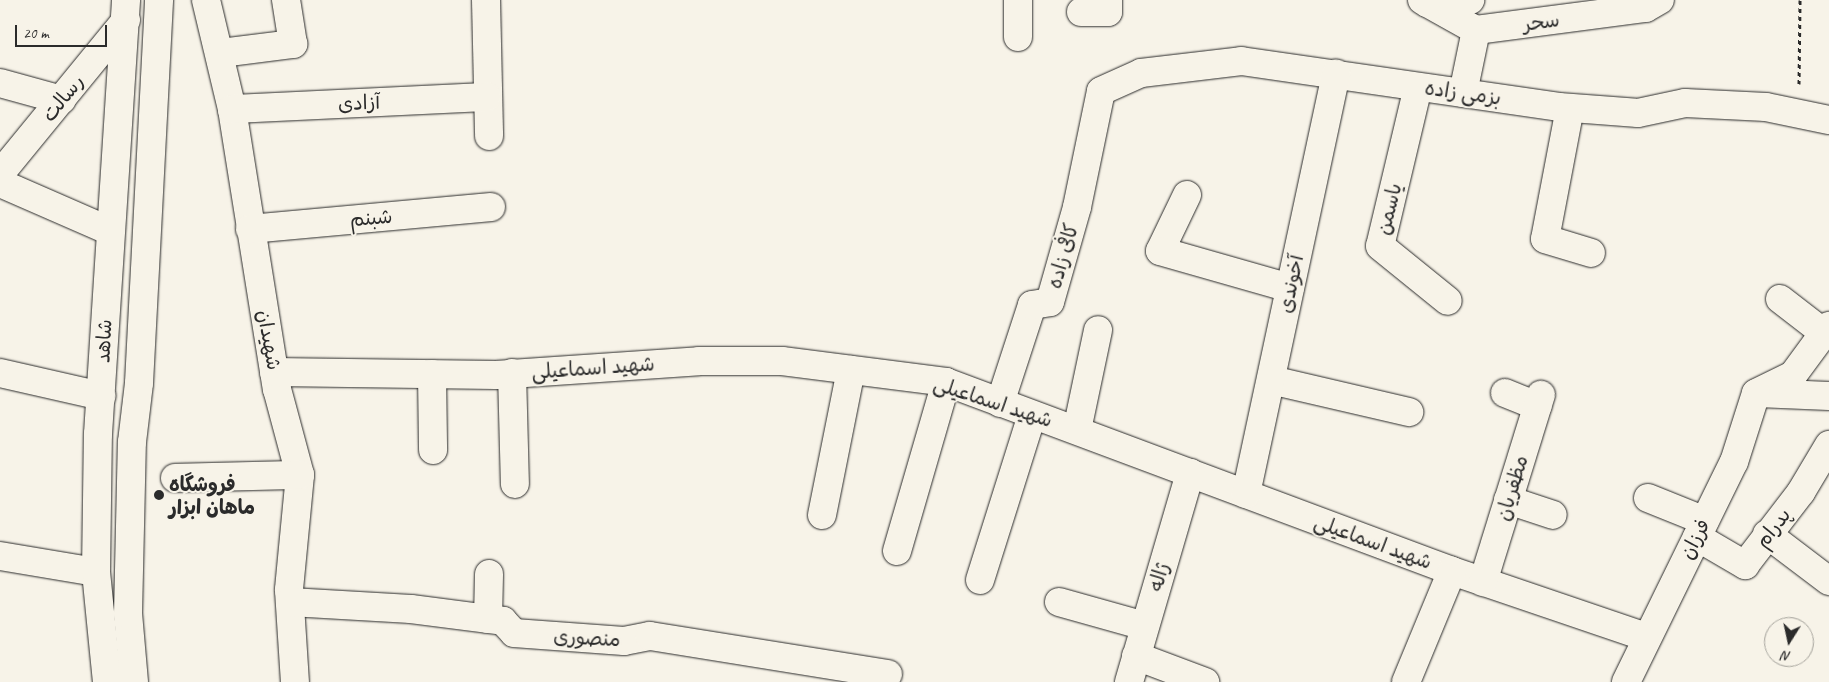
<!DOCTYPE html>
<html>
<head>
<meta charset="utf-8">
<style>
	body { margin:0 }
	#map { position:relative; width:1829px; height:682px; overflow:hidden; background:#f7f3e8; font-family:Caveat,"Playpen Sans Arabic",sans-serif }
	div>[style] { position:absolute }
	[style*='--x'] { left:calc(var(--x)*1px); top:calc(var(--y)*1px); width:calc(var(--w)*1px); rotate:calc(var(--a)*1deg) }
	.path>* { height:3px; margin-top:-1.5px; transform-origin:0; background:repeating-linear-gradient(90deg,#2b2b2b 0 4px,transparent 0 8px) }
	.roads { filter:drop-shadow(0 0 1px #2b2b2b) drop-shadow(0 0 1px #2b2b2b) }
	.street>* { height:28px; margin:-14px; padding:0 14px; transform-origin:14px; border-radius:14px; background:#f7f3e8 }
	.secondary>* { height:28px; margin:-14px; padding:0 14px; transform-origin:14px; border-radius:14px; background:#f7f3e8 }
	.dots>* { width:14px; height:14px; translate:-50% -50%; box-sizing:border-box; border:2px solid #f7f3e8; border-radius:50% }
	span { translate:-50% -50%; white-space:nowrap; text-align:center; line-height:1.15; -webkit-text-stroke:4px #f7f3e8; paint-order:stroke }
	.street-label { font-size:20px; color:#2b2b2b }
	.poi-label { font-size:20px; color:#2b2b2b; font-weight:700 }
	.left { translate:0 -50%; text-align:left }
	.north { position:absolute; left:1764px; top:617px; width:50px; height:50px; box-sizing:border-box; background:#f7f3e8; border:1px solid #a5a39c; border-radius:50%; rotate:190deg; font-size:14px; font-weight:700; line-height:20px; text-align:center; color:#2b2b2b }
	.north::after { content:''; display:block; margin:auto; width:18px; height:22px; background:#2b2b2b; clip-path:polygon(50% 0,100% 100%,50% 72%,0 100%) }
	.scale { position:absolute; left:15px; top:25px; width:92px; height:22px; box-sizing:border-box; border:2px solid #2b2b2b; border-top:0; padding-left:6px; font-size:15px; line-height:18px; white-space:nowrap; color:#2b2b2b; -webkit-text-stroke:4px #f7f3e8; paint-order:stroke }
</style>
</head>
<body>
<div id="map">
	<div class="path">
		<i style="--x:1799;--y:84;--w:84;--a:-89.3"></i>
	</div>
	<div class="roads">
		<div class="street">
			<i style="--x:206;--y:0;--w:112;--a:76.6"></i>
			<i style="--x:232;--y:109;--w:284;--a:80.9"></i>
			<i style="--x:277;--y:389;--w:89;--a:75"></i>
			<i style="--x:300;--y:475;--w:116;--a:95.5"></i>
			<i style="--x:289;--y:590;--w:92;--a:86.3"></i>
			<i style="--x:486;--y:0;--w:136;--a:88.7"></i>
			<i style="--x:1018;--y:0;--w:37;--a:90"></i>
			<i style="--x:1422;--y:0;--w:62;--a:29.1"></i>
			<i style="--x:1476;--y:30;--w:171;--a:-7.4"></i>
			<i style="--x:1646;--y:8;--w:16;--a:-30"></i>
			<i style="--x:1427;--y:3;--w:26;--a:4"></i>
			<i style="--x:1453;--y:5;--w:18;--a:-16"></i>
			<i style="--x:1081;--y:12;--w:27;--a:0"></i>
			<i style="--x:1108;--y:12;--w:12;--a:-90"></i>
			<i style="--x:221;--y:53;--w:73;--a:-7.1"></i>
			<i style="--x:293;--y:44;--w:45;--a:-99"></i>
			<i style="--x:0;--y:83;--w:64;--a:15.3"></i>
			<i style="--x:1418;--y:87;--w:163;--a:103.4"></i>
			<i style="--x:1380;--y:246;--w:87;--a:39"></i>
			<i style="--x:1463;--y:93;--w:64;--a:-78.3"></i>
			<i style="--x:1570;--y:108;--w:133;--a:100.8"></i>
			<i style="--x:1545;--y:239;--w:48;--a:16.9"></i>
			<i style="--x:232;--y:109;--w:255;--a:-2.7"></i>
			<i style="--x:0;--y:174;--w:199;--a:-50.7"></i>
			<i style="--x:0;--y:183;--w:120;--a:23.6"></i>
			<i style="--x:1187;--y:195;--w:62;--a:115.7"></i>
			<i style="--x:1160;--y:251;--w:135;--a:15.9"></i>
			<i style="--x:250;--y:229;--w:242;--a:-5.2"></i>
			<i style="--x:1780;--y:299;--w:56;--a:37.7"></i>
			<i style="--x:274;--y:372;--w:222;--a:0.8"></i>
			<i style="--x:496;--y:375;--w:203;--a:-3.9"></i>
			<i style="--x:699;--y:361;--w:83;--a:0"></i>
			<i style="--x:782;--y:361;--w:165;--a:7.3"></i>
			<i style="--x:946;--y:382;--w:540;--a:20.48"></i>
			<i style="--x:1452;--y:571;--w:205;--a:18.8"></i>
			<i style="--x:0;--y:373;--w:104;--a:12.8"></i>
			<i style="--x:512;--y:373;--w:111;--a:88.5"></i>
			<i style="--x:432;--y:374;--w:76;--a:89.2"></i>
			<i style="--x:1271;--y:380;--w:142;--a:13.1"></i>
			<i style="--x:1505;--y:393;--w:35;--a:22"></i>
			<i style="--x:1756;--y:393;--w:41;--a:-25.9"></i>
			<i style="--x:1793;--y:375;--w:61;--a:-53.7"></i>
			<i style="--x:1758;--y:393;--w:71;--a:2.4"></i>
			<i style="--x:1000;--y:403;--w:103;--a:-71.9"></i>
			<i style="--x:1032;--y:305;--w:18;--a:-9"></i>
			<i style="--x:1050;--y:302;--w:99;--a:-74.1"></i>
			<i style="--x:1077;--y:207;--w:118;--a:-78.3"></i>
			<i style="--x:1101;--y:91;--w:44;--a:-24.2"></i>
			<i style="--x:1141;--y:73;--w:101;--a:-6.8"></i>
			<i style="--x:1241;--y:61;--w:321;--a:8.2"></i>
			<i style="--x:1559;--y:107;--w:79;--a:4.3"></i>
			<i style="--x:1638;--y:113;--w:48;--a:-12"></i>
			<i style="--x:1685;--y:103;--w:81;--a:2.8"></i>
			<i style="--x:1766;--y:107;--w:64;--a:11.7"></i>
			<i style="--x:1077;--y:430;--w:102;--a:-78.1"></i>
			<i style="--x:175;--y:478;--w:125;--a:-1.4"></i>
			<i style="--x:1246;--y:494;--w:430;--a:-77.9"></i>
			<i style="--x:1648;--y:498;--w:61;--a:22"></i>
			<i style="--x:1508;--y:500;--w:47;--a:18.4"></i>
			<i style="--x:822;--y:515;--w:148;--a:-78.7"></i>
			<i style="--x:1767;--y:534;--w:78;--a:37.2"></i>
			<i style="--x:1697;--y:537;--w:56;--a:30.3"></i>
			<i style="--x:1745;--y:565;--w:92;--a:-52.5"></i>
			<i style="--x:1801;--y:492;--w:55;--a:-59.2"></i>
			<i style="--x:897;--y:551;--w:176;--a:-73.8"></i>
			<i style="--x:0;--y:556;--w:97;--a:9.5"></i>
			<i style="--x:980;--y:580;--w:173;--a:-72.5"></i>
			<i style="--x:1483;--y:582;--w:196;--a:-72.8"></i>
			<i style="--x:290;--y:602;--w:121;--a:3.3"></i>
			<i style="--x:411;--y:609;--w:93;--a:7.4"></i>
			<i style="--x:503;--y:621;--w:16;--a:47"></i>
			<i style="--x:514;--y:633;--w:110;--a:4.2"></i>
			<i style="--x:624;--y:641;--w:26;--a:-11"></i>
			<i style="--x:650;--y:636;--w:241;--a:9.1"></i>
			<i style="--x:1059;--y:602;--w:89;--a:15.6"></i>
			<i style="--x:488;--y:619;--w:45;--a:-88.7"></i>
			<i style="--x:1136;--y:656;--w:74;--a:20.6"></i>
			<i style="--x:1129;--y:682;--w:218;--a:-73.7"></i>
			<i style="--x:1406;--y:682;--w:120;--a:-67.5"></i>
			<i style="--x:1626;--y:682;--w:245;--a:-63.9"></i>
			<i style="--x:1734;--y:462;--w:72;--a:-72.3"></i>
		</div>
		<div class="secondary">
			<i style="--x:107;--y:682;--w:111;--a:-95.7"></i>
			<i style="--x:96;--y:572;--w:138;--a:-89.2"></i>
			<i style="--x:98;--y:434;--w:435;--a:-86.3"></i>
			<i style="--x:134;--y:682;--w:68;--a:-95"></i>
			<i style="--x:128;--y:614;--w:172;--a:-88.7"></i>
			<i style="--x:132;--y:442;--w:59;--a:-83.2"></i>
			<i style="--x:139;--y:383;--w:384;--a:-87"></i>
		</div>
	</div>
	<div class="dots">
		<i style="left:159px;top:495px;background:#2b2b2b"></i>
	</div>
	<div class="street-label">
		<span style="left:1541px;top:22px;rotate:-8deg">سحر</span>
		<span style="left:1463px;top:93px;rotate:8deg">بزمی زاده</span>
		<span style="left:63px;top:98px;rotate:-51deg">رسالت</span>
		<span style="left:359px;top:103px;rotate:-3deg">آزادی</span>
		<span style="left:1389px;top:209px;rotate:-76deg">یاسمن</span>
		<span style="left:371px;top:218px;rotate:-5deg">شبنم</span>
		<span style="left:1063px;top:256px;rotate:-74deg">کافی زاده</span>
		<span style="left:1291px;top:284px;rotate:-78deg">آخوندی</span>
		<span style="left:269px;top:340px;rotate:80deg">شهیدان</span>
		<span style="left:104px;top:341px;rotate:-87deg">شاهد</span>
		<span style="left:593px;top:368px;rotate:-4deg">شهید اسماعیلی</span>
		<span style="left:993px;top:402px;rotate:18deg">شهید اسماعیلی</span>
		<span style="left:1512px;top:488px;rotate:-73deg">مظفریان</span>
		<span style="left:1773px;top:528px;rotate:-52deg">پدرام</span>
		<span style="left:1695px;top:539px;rotate:-63deg">فرزان</span>
		<span style="left:1373px;top:542px;rotate:20deg">شهید اسماعیلی</span>
		<span style="left:1159px;top:577px;rotate:-74deg">ژاله</span>
		<span style="left:587px;top:638px;rotate:3deg">منصوری</span>
	</div>
	<div class="poi-label">
		<span class="left" style="left:169px;top:496px">فروشگاه<br>ماهان ابزار</span>
	</div>
	<div class="north">N</div>
	<div class="scale">20 m</div>
</div>
</body>
</html>
